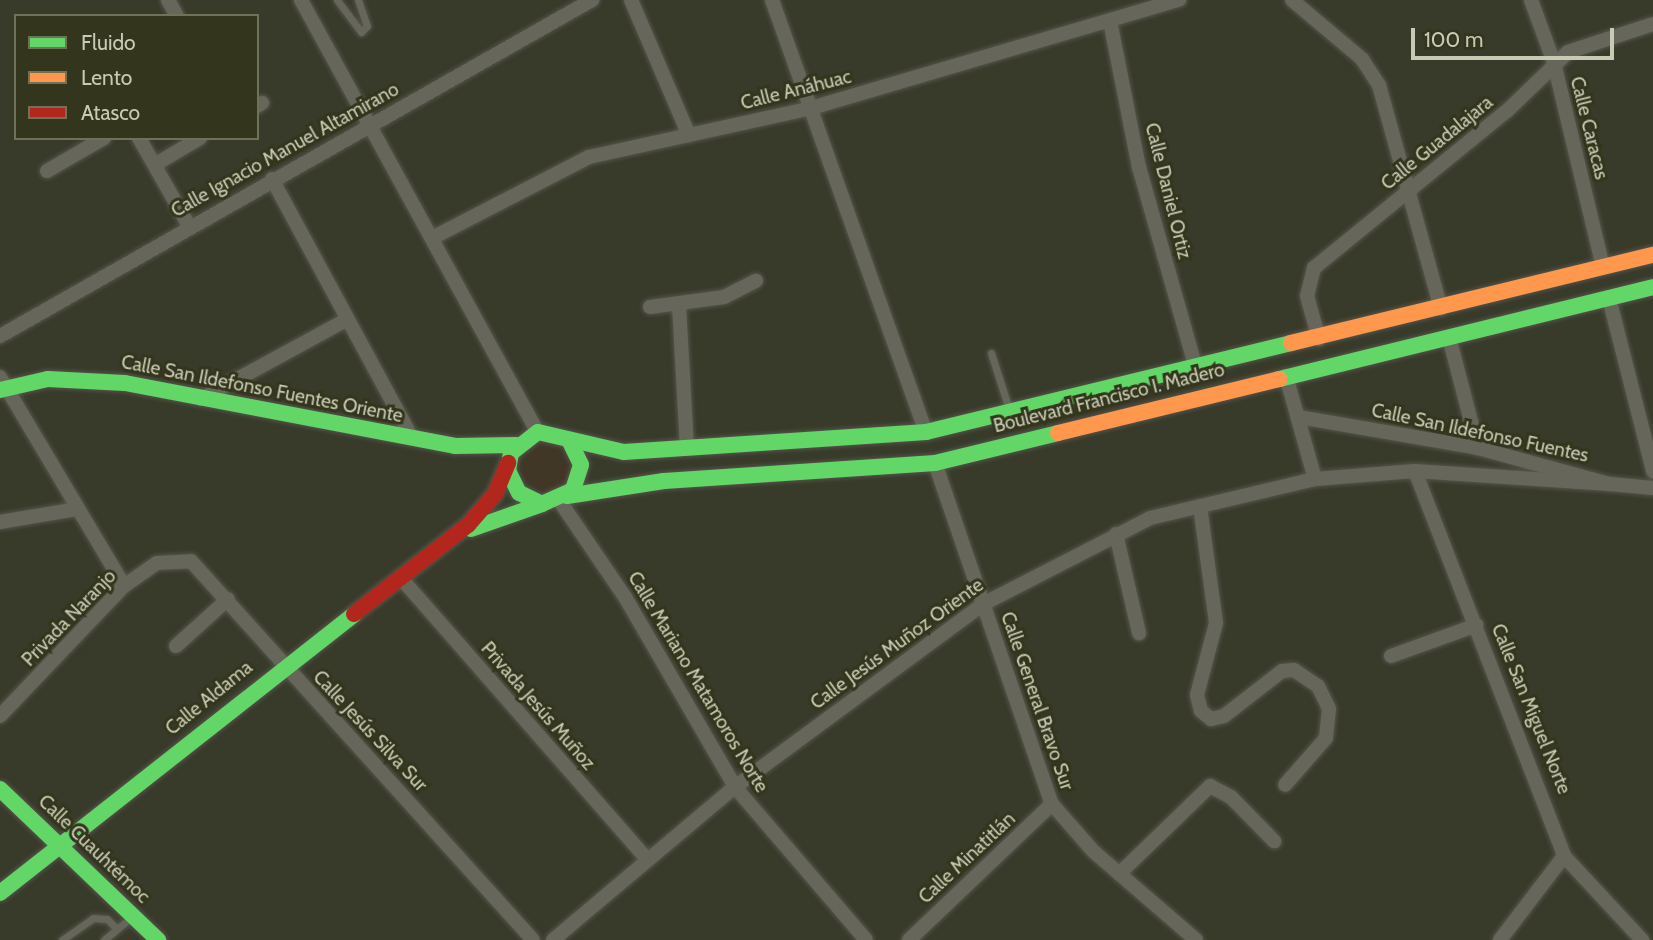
<!DOCTYPE html>
<html>
<head>
<meta charset="utf-8">
<style>
	body { margin:0 }
	#map { position:relative; width:1653px; height:940px; overflow:hidden; background:#383a2a; font-family:Cabin,sans-serif }
	div>[style] { position:absolute }
	[style*='--x'] { left:calc(var(--x)*1px); top:calc(var(--y)*1px); width:calc(var(--w)*1px); rotate:calc(var(--a)*1deg) }
	.green>* { inset:0; background:#413726 }
	.round { border-radius:50% }
	.roads { filter:drop-shadow(0 0 2px #54554a) drop-shadow(0 0 2px #54554a) }
	.lane>* { height:7px; margin:-3.5px; padding:0 3.5px; transform-origin:3.5px; border-radius:3.5px; background:#66675a }
	.street>* { height:14px; margin:-7px; padding:0 7px; transform-origin:7px; border-radius:7px; background:#66675a }
	.fast>* { height:16px; margin:-8px; padding:0 8px; transform-origin:8px; border-radius:8px; background:#63d668 }
	.slow>* { height:16px; margin:-8px; padding:0 8px; transform-origin:8px; border-radius:8px; background:#ff974d }
	.jam>* { height:16px; margin:-8px; padding:0 8px; transform-origin:8px; border-radius:8px; background:#b3261e }
	span { translate:-50% -50%; white-space:nowrap; text-align:center; line-height:1.15; -webkit-text-stroke:6px #33351c; paint-order:stroke }
	.street-label { font-size:19px; color:#c8cbb3 }
	.legend { position:absolute; left:14px; top:14px; width:245px; height:126px; box-sizing:border-box; background:#33351c; border:2px solid #6f7158; margin:0; padding:9px 12px; list-style:none; font-size:21px; color:#c8cbb3 }
	.legend li { display:flex; align-items:center; gap:14px; height:35px }
	.legend b { width:35px; border:2px solid #6f7158 }
	.scale { position:absolute; left:1411px; top:28px; width:203px; height:32px; box-sizing:border-box; border:4px solid #c8cbb3; border-top:0; padding-left:9px; font-size:21px; line-height:24px; white-space:nowrap; color:#c8cbb3; -webkit-text-stroke:5px #33351c; paint-order:stroke }
</style>
</head>
<body>
<div id="map">
	<div class="green">
		<i class="round" style="left:520px;top:439px;width:52px;height:52px"></i>
	</div>
	<div class="roads">
		<div class="lane">
			<i style="--x:337;--y:0;--w:40;--a:53"></i>
			<i style="--x:361;--y:32;--w:8;--a:-45"></i>
			<i style="--x:367;--y:26;--w:28;--a:-109"></i>
			<i style="--x:991;--y:353;--w:59;--a:72.2"></i>
			<i style="--x:62;--y:940;--w:38;--a:-35"></i>
			<i style="--x:93;--y:918;--w:14;--a:4"></i>
			<i style="--x:107;--y:919;--w:14;--a:45"></i>
			<i style="--x:104;--y:940;--w:38;--a:-40"></i>
		</div>
		<div class="street">
			<i style="--x:168;--y:0;--w:18;--a:61"></i>
			<i style="--x:301;--y:0;--w:493;--a:61.3"></i>
			<i style="--x:631;--y:0;--w:147;--a:66.8"></i>
			<i style="--x:772;--y:0;--w:459;--a:70.4"></i>
			<i style="--x:1292;--y:0;--w:92;--a:40.1"></i>
			<i style="--x:1362;--y:59;--w:31;--a:57"></i>
			<i style="--x:1379;--y:85;--w:232;--a:74.5"></i>
			<i style="--x:1531;--y:0;--w:67;--a:69.9"></i>
			<i style="--x:1554;--y:63;--w:210;--a:76.5"></i>
			<i style="--x:1110;--y:21;--w:149;--a:78.8"></i>
			<i style="--x:1139;--y:167;--w:209;--a:74.2"></i>
			<i style="--x:257;--y:106;--w:6;--a:-31"></i>
			<i style="--x:139;--y:138;--w:101;--a:60.4"></i>
			<i style="--x:156;--y:164;--w:51;--a:-30.6"></i>
			<i style="--x:47;--y:171;--w:66;--a:-30.1"></i>
			<i style="--x:272;--y:179;--w:294;--a:61.6"></i>
			<i style="--x:432;--y:238;--w:177;--a:-27.3"></i>
			<i style="--x:589;--y:157;--w:227;--a:-12.4"></i>
			<i style="--x:811;--y:108;--w:384;--a:-16.4"></i>
			<i style="--x:1609;--y:298;--w:179;--a:75.7"></i>
			<i style="--x:679;--y:305;--w:144;--a:86.8"></i>
			<i style="--x:650;--y:307;--w:75;--a:-7.7"></i>
			<i style="--x:724;--y:297;--w:36;--a:-27"></i>
			<i style="--x:0;--y:336;--w:681;--a:-29.58"></i>
			<i style="--x:1449;--y:337;--w:115;--a:75.4"></i>
			<i style="--x:1319;--y:339;--w:45;--a:-105.6"></i>
			<i style="--x:1307;--y:296;--w:29;--a:-76"></i>
			<i style="--x:1314;--y:268;--w:250;--a:-39.2"></i>
			<i style="--x:1508;--y:110;--w:83;--a:-44"></i>
			<i style="--x:1568;--y:52;--w:89;--a:-18.2"></i>
			<i style="--x:1286;--y:376;--w:107;--a:74.3"></i>
			<i style="--x:0;--y:377;--w:243;--a:59.3"></i>
			<i style="--x:201;--y:399;--w:167;--a:-28.6"></i>
			<i style="--x:1299;--y:417;--w:182;--a:9.8"></i>
			<i style="--x:1478;--y:448;--w:137;--a:15.3"></i>
			<i style="--x:1610;--y:484;--w:43;--a:5.3"></i>
			<i style="--x:935;--y:463;--w:361;--a:71.1"></i>
			<i style="--x:1052;--y:804;--w:62;--a:48.9"></i>
			<i style="--x:1093;--y:851;--w:136;--a:40.8"></i>
			<i style="--x:1415;--y:471;--w:413;--a:68.8"></i>
			<i style="--x:1564;--y:856;--w:115;--a:47.1"></i>
			<i style="--x:559;--y:500;--w:117;--a:55.8"></i>
			<i style="--x:625;--y:597;--w:220;--a:59.9"></i>
			<i style="--x:735;--y:787;--w:201;--a:49.4"></i>
			<i style="--x:1200;--y:506;--w:118;--a:82.2"></i>
			<i style="--x:1216;--y:623;--w:74;--a:104.8"></i>
			<i style="--x:1197;--y:695;--w:16;--a:76"></i>
			<i style="--x:1201;--y:711;--w:13;--a:39"></i>
			<i style="--x:1211;--y:719;--w:13;--a:-13"></i>
			<i style="--x:1224;--y:716;--w:73;--a:-37.8"></i>
			<i style="--x:1282;--y:671;--w:12;--a:-5"></i>
			<i style="--x:1294;--y:670;--w:29;--a:34"></i>
			<i style="--x:1318;--y:686;--w:25;--a:64"></i>
			<i style="--x:1329;--y:709;--w:29;--a:96"></i>
			<i style="--x:1326;--y:738;--w:62;--a:131.1"></i>
			<i style="--x:0;--y:522;--w:79;--a:-9.5"></i>
			<i style="--x:1116;--y:534;--w:102;--a:76.9"></i>
			<i style="--x:400;--y:577;--w:376;--a:48.8"></i>
			<i style="--x:176;--y:646;--w:70;--a:-42.1"></i>
			<i style="--x:1391;--y:656;--w:91;--a:-19.8"></i>
			<i style="--x:0;--y:716;--w:180;--a:-46.4"></i>
			<i style="--x:124;--y:586;--w:40;--a:-34.9"></i>
			<i style="--x:157;--y:563;--w:34;--a:-3"></i>
			<i style="--x:191;--y:561;--w:510;--a:47.94"></i>
			<i style="--x:1119;--y:874;--w:127;--a:-44"></i>
			<i style="--x:1210;--y:786;--w:24;--a:28"></i>
			<i style="--x:1231;--y:797;--w:62;--a:45.7"></i>
			<i style="--x:553;--y:940;--w:238;--a:-40.1"></i>
			<i style="--x:735;--y:787;--w:308;--a:-36.4"></i>
			<i style="--x:983;--y:604;--w:188;--a:-27.2"></i>
			<i style="--x:1150;--y:518;--w:170;--a:-13.3"></i>
			<i style="--x:1315;--y:479;--w:100;--a:-4.6"></i>
			<i style="--x:1415;--y:471;--w:195;--a:3.8"></i>
			<i style="--x:909;--y:940;--w:197;--a:-43.6"></i>
			<i style="--x:1500;--y:940;--w:106;--a:-52.7"></i>
		</div>
		<div class="fast">
			<i style="--x:1279;--y:379;--w:385;--a:-13.8"></i>
			<i style="--x:0;--y:390;--w:49;--a:-12.9"></i>
			<i style="--x:48;--y:379;--w:77;--a:3"></i>
			<i style="--x:125;--y:383;--w:336;--a:10.8"></i>
			<i style="--x:455;--y:446;--w:61;--a:-0.9"></i>
			<i style="--x:570;--y:442;--w:25;--a:64"></i>
			<i style="--x:581;--y:465;--w:26;--a:108"></i>
			<i style="--x:573;--y:490;--w:34;--a:156"></i>
			<i style="--x:542;--y:504;--w:25;--a:-154"></i>
			<i style="--x:519;--y:493;--w:25;--a:-116"></i>
			<i style="--x:508;--y:470;--w:17;--a:-80"></i>
			<i style="--x:511;--y:453;--w:34;--a:-38"></i>
			<i style="--x:538;--y:432;--w:88;--a:13.1"></i>
			<i style="--x:624;--y:452;--w:303;--a:-3.8"></i>
			<i style="--x:926;--y:432;--w:376;--a:-13.7"></i>
			<i style="--x:567;--y:496;--w:98;--a:-8.8"></i>
			<i style="--x:664;--y:481;--w:272;--a:-3.8"></i>
			<i style="--x:935;--y:463;--w:127;--a:-13.7"></i>
			<i style="--x:471;--y:529;--w:75;--a:-19.4"></i>
			<i style="--x:0;--y:789;--w:219;--a:43.7"></i>
			<i style="--x:0;--y:893;--w:451;--a:-38.2"></i>
		</div>
		<div class="slow">
			<i style="--x:1291;--y:343;--w:373;--a:-13.7"></i>
			<i style="--x:1058;--y:433;--w:228;--a:-13.7"></i>
		</div>
		<div class="jam">
			<i style="--x:354;--y:614;--w:145;--a:-38"></i>
			<i style="--x:468;--y:525;--w:41;--a:-48.9"></i>
			<i style="--x:495;--y:494;--w:34;--a:-67"></i>
		</div>
	</div>
	<div class="street-label">
		<span style="left:796px;top:90px;rotate:-14deg">Calle Anáhuac</span>
		<span style="left:1589px;top:128px;rotate:76deg">Calle Caracas</span>
		<span style="left:1437px;top:143px;rotate:-39deg">Calle Guadalajara</span>
		<span style="left:285px;top:150px;rotate:-29deg">Calle Ignacio Manuel Altamirano</span>
		<span style="left:1168px;top:191px;rotate:76deg">Calle Daniel Ortiz</span>
		<span style="left:262px;top:389px;rotate:11deg">Calle San Ildefonso Fuentes Oriente</span>
		<span style="left:1109px;top:398px;rotate:-14deg">Boulevard Francisco I. Madero</span>
		<span style="left:1480px;top:433px;rotate:12deg">Calle San Ildefonso Fuentes</span>
		<span style="left:69px;top:618px;rotate:-46deg">Privada Naranjo</span>
		<span style="left:897px;top:644px;rotate:-36deg">Calle Jesús Muñoz Oriente</span>
		<span style="left:698px;top:682px;rotate:59deg">Calle Mariano Matamoros Norte</span>
		<span style="left:209px;top:698px;rotate:-39deg">Calle Aldama</span>
		<span style="left:1037px;top:701px;rotate:71deg">Calle General Bravo Sur</span>
		<span style="left:538px;top:706px;rotate:49deg">Privada Jesús Muñoz</span>
		<span style="left:1531px;top:709px;rotate:68deg">Calle San Miguel Norte</span>
		<span style="left:370px;top:731px;rotate:47deg">Calle Jesús Silva Sur</span>
		<span style="left:94px;top:849px;rotate:44deg">Calle Cuauhtémoc</span>
		<span style="left:967px;top:858px;rotate:-43deg">Calle Minatitlán</span>
	</div>
	<ul class="legend">
	<li><b style="height:9px;background:#63d668"></b>Fluido</li>
	<li><b style="height:9px;background:#ff974d"></b>Lento</li>
	<li><b style="height:9px;background:#b3261e"></b>Atasco</li>
	</ul>
	<div class="scale">100 m</div>
</div>
</body>
</html>
